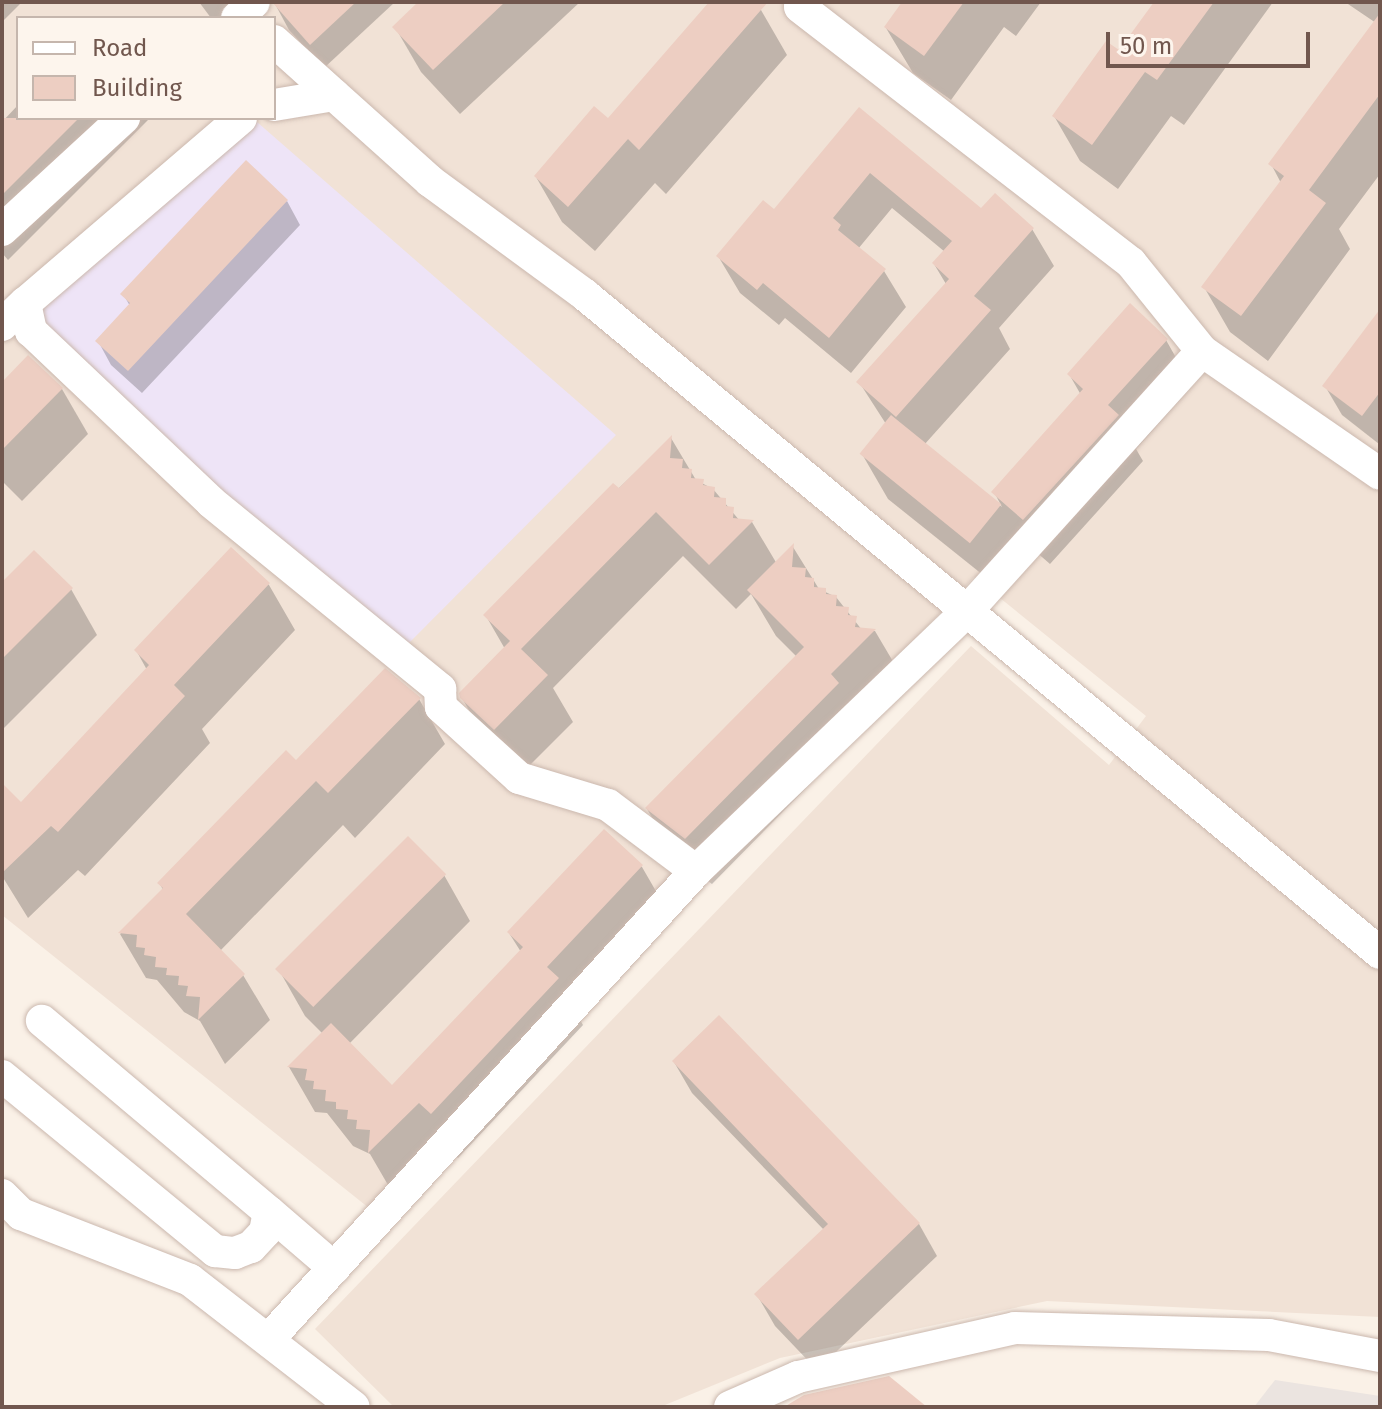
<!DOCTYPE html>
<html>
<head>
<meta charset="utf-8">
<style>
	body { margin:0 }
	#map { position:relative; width:1382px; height:1409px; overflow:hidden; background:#faf1e7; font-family:"Fira Sans",sans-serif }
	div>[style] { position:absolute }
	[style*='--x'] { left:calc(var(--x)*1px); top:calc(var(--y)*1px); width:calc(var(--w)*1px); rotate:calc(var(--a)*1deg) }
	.residential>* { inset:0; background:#f1e2d6 }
	.industrial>* { inset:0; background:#ebe4e0 }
	.education>* { inset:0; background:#eee4f7 }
	.shadow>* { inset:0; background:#0003 }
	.building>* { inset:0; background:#edcec2; transform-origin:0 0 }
	.roads { filter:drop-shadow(0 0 2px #cbb8ae) drop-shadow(0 0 2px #cbb8ae) }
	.street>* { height:32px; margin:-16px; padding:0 16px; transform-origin:16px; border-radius:16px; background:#fff }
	span { translate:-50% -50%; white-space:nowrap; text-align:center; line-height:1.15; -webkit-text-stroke:6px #fdf5ed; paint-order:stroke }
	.frame { position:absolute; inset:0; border:4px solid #71574e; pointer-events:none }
	.legend { position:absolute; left:16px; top:16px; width:260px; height:104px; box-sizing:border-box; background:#fdf5ed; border:2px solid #c5b6ad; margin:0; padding:10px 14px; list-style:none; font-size:24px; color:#71574e }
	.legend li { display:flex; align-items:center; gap:16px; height:40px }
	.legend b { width:40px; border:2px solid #c5b6ad }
	.scale { position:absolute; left:1106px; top:32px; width:204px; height:36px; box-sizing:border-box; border:4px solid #71574e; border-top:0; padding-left:10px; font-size:24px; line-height:28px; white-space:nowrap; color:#71574e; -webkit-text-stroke:6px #fdf5ed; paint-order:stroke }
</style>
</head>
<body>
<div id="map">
	<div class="residential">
		<i style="clip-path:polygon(evenodd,2px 2px,1380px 2px,1380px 1317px,1047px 1301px,780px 1358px,660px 1407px,394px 1407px,315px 1329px,971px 646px,1109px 765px,1146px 716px,974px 577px,374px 1212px,2px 915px,2px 2px,18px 18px,274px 18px,274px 118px,18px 118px,18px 18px)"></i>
	</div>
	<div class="industrial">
		<i style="clip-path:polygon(1275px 1380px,1380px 1396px,1380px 1407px,1254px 1407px)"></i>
	</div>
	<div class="education">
		<i style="clip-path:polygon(257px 122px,616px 435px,400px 652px,42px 329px,43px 301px,129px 237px,178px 184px)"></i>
	</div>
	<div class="shadow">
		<i style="clip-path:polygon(2px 2px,22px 2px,2px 22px)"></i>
		<i style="clip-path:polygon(199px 2px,265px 2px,248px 18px,211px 18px)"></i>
		<i style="clip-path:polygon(274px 2px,395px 2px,324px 68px,289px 30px)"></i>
		<i style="clip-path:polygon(421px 2px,580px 2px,460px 114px,421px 72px,395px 27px)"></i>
		<i style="clip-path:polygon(712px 2px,751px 2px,761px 10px,787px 55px,666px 194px,655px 183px,595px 251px,562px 222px,536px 177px,608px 121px)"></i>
		<i style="clip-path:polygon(905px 2px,1041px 2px,1016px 36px,1004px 27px,951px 100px,913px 73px,886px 28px)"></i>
		<i style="clip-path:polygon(1156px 2px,1273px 2px,1184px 125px,1171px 116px,1118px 189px,1080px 161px,1054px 116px,1119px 53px)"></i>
		<i style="clip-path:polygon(1345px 2px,1380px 2px,1380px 174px,1339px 229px,1350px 249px,1268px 361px,1230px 332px,1204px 287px,1281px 183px,1271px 164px,1376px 23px)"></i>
		<i style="clip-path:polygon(18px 105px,18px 118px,150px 118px,8px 260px,2px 253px,2px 122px)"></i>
		<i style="clip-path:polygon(859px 110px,981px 211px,1032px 229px,1054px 266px,999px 328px,1010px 349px,924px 445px,1002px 507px,994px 492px,1081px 395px,1069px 374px,1166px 340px,1192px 386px,1136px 449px,1143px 461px,1050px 564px,1019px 537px,998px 587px,888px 499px,862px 454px,886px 424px,859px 382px,946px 284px,934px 264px,945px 252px,892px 208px,858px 249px,884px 271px,906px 307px,851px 373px,785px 318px,779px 325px,740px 293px,718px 256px,775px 212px)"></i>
		<i style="clip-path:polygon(287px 201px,300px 225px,142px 393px,111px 365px,98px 341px,130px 306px,123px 294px)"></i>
		<i style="clip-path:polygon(1380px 312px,1380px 443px,1379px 444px,1342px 415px,1325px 386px)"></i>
		<i style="clip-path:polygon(2px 384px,62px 389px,88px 434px,22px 501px,2px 481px)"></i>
		<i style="clip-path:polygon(671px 438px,696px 480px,713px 489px,740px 521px,752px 522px,777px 564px,793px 547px,819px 589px,836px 597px,862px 630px,875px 631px,901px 675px,864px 729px,712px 884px,673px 854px,647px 809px,797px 657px,776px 636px,751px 594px,736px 609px,683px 556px,553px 688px,573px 722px,521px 774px,488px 744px,462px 698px,505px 649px,486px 616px)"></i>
		<i style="clip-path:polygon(231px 550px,269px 585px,295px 630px,202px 729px,210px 743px,85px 876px,78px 870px,28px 918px,2px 876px,2px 786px,21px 805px,147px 670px,136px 650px)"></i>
		<i style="clip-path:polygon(2px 585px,71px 589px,97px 635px,2px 730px)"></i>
		<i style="clip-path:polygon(419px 699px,445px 744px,355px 838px,343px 825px,220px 951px,243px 975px,270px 1020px,225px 1064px,200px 1021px,184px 1012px,157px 980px,146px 978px,120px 934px,164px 891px,159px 883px,296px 762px)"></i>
		<i style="clip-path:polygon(604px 832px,642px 867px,668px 912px,575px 1011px,583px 1025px,458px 1158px,446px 1147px,395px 1197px,370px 1154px,353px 1146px,327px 1113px,315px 1112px,289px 1067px,323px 1034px,305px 1016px,279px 970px,444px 875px,470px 921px,349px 1044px,393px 1088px,521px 952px,509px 933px)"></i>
		<i style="clip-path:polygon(719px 1018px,919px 1224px,937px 1256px,817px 1370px,775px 1326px,757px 1295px,824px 1230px,692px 1093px,674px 1062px)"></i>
	</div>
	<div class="building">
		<i style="clip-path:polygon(272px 2px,356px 2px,310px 45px)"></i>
		<i style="clip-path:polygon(418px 2px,505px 2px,433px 70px,392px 27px)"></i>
		<i style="clip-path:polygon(709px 2px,768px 2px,639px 150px,628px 139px,568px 207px,534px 176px,594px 106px,608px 118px)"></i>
		<i style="clip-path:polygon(902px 2px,964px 2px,924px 56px,884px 27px)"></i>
		<i style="clip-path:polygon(1154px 2px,1214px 2px,1157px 80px,1145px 72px,1092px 145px,1052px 116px,1106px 41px,1119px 50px)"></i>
		<i style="clip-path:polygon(1380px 13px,1380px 94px,1309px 190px,1326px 203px,1241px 316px,1201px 287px,1284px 176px,1268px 164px)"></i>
		<i style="clip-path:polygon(859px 107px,981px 208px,995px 193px,1034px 228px,974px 296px,991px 310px,896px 417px,856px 382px,949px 279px,932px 263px,952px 241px,870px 173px,833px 218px,841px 225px,838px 230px,886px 269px,829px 338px,763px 283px,757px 290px,716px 256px,763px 200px,774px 209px)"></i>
		<i style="clip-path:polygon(2px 118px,79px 118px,2px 195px)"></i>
		<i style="clip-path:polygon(246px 160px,288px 200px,128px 371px,95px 341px,130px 303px,120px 294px)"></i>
		<i style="clip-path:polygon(1130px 303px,1168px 339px,1108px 405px,1119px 415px,1023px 520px,991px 492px,1083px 389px,1067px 374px)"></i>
		<i style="clip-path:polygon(1380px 309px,1380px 392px,1362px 416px,1322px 386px)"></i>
		<i style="clip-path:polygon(28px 355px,63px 388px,2px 450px,2px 382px)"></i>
		<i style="left:891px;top:415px;width:142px;height:50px;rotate:39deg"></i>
		<i style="clip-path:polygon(672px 435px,670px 458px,683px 459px,682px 468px,692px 469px,691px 478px,704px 479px,703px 485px,715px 487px,714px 497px,726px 498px,726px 506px,734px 507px,733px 518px,754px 520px,709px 565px,656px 512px,521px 649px,548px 675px,494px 730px,460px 698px,459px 693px,510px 641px,483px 615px,613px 483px,619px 488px)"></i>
		<i style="clip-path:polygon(794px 543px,792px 567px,806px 568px,805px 577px,814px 578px,814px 587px,826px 588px,826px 594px,837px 595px,836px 606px,849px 607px,848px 615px,857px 616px,855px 627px,876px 629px,831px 674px,839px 683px,685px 839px,645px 808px,804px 647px,747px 590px)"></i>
		<i style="clip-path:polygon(231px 547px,270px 583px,174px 685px,185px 696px,58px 832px,51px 826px,2px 873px,2px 783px,21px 802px,149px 665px,134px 650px)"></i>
		<i style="clip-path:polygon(34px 550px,73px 588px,2px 659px,2px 582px)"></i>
		<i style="clip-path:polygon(385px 668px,421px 698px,328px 793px,316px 781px,186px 914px,245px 974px,198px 1020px,200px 997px,186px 996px,188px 986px,178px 985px,179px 976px,166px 975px,167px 968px,155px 967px,156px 957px,144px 955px,145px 948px,136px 947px,137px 935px,118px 933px,163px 888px,157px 883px,286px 750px,296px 760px)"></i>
		<i style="clip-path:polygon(604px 829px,643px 865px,547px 967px,559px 978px,431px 1114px,419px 1103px,368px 1153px,370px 1130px,356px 1129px,357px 1120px,347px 1119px,348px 1110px,336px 1109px,336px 1102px,325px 1101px,326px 1090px,313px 1089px,314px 1081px,305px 1080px,307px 1069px,287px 1067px,331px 1023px,392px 1085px,523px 947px,507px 932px)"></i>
		<i style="left:408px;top:836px;width:54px;height:188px;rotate:45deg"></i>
		<i style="clip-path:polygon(719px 1015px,920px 1223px,798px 1340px,754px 1294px,828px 1224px,672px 1061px)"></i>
		<i style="clip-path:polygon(889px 1376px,927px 1407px,784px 1407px,804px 1395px)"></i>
	</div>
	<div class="roads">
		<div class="street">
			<i style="--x:804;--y:2;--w:6;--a:129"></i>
			<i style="--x:800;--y:7;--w:418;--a:37.7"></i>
			<i style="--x:1131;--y:263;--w:113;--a:51.1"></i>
			<i style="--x:1202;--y:351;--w:216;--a:34.6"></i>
			<i style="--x:237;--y:18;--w:23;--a:-43"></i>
			<i style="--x:274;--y:41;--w:210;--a:41.9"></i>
			<i style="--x:430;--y:181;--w:192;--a:36.3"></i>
			<i style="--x:585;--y:295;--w:1032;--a:39.61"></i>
			<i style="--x:274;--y:105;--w:61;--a:-9.5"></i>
			<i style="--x:241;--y:118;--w:284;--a:139.4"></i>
			<i style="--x:25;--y:303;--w:29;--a:78"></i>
			<i style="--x:31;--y:331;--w:248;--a:43.5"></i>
			<i style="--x:211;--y:502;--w:296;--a:39.2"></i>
			<i style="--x:440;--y:689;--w:18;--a:87"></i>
			<i style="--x:441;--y:707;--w:105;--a:42.3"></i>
			<i style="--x:519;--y:778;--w:93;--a:16.9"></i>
			<i style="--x:608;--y:805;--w:110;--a:36.9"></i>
			<i style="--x:2;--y:230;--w:166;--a:-42.6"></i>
			<i style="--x:2;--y:325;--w:32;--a:-44"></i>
			<i style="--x:2;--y:1076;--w:276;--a:39.4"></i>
			<i style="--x:215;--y:1251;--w:20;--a:6"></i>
			<i style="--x:235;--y:1253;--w:17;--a:-21"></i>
			<i style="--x:251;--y:1247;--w:21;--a:-47"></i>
			<i style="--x:265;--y:1232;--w:20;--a:-79"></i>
			<i style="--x:269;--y:1212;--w:297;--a:-139.9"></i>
			<i style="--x:2;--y:1195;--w:27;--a:45"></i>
			<i style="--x:21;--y:1214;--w:181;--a:21.3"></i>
			<i style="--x:190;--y:1280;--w:207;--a:37.8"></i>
			<i style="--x:269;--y:1212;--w:86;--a:40.7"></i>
			<i style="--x:268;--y:1340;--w:635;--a:-47.62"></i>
			<i style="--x:696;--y:871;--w:377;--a:-43.8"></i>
			<i style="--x:968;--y:610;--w:349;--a:-47.9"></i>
			<i style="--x:730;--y:1407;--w:74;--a:-23.8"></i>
			<i style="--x:798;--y:1377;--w:222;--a:-12.7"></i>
			<i style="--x:1015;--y:1328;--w:254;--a:1.6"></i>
			<i style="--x:1269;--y:1335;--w:113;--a:10.7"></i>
		</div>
	</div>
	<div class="frame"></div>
	<ul class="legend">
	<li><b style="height:10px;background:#fff"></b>Road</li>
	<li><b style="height:22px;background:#edcec2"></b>Building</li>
	</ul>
	<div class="scale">50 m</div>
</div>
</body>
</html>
